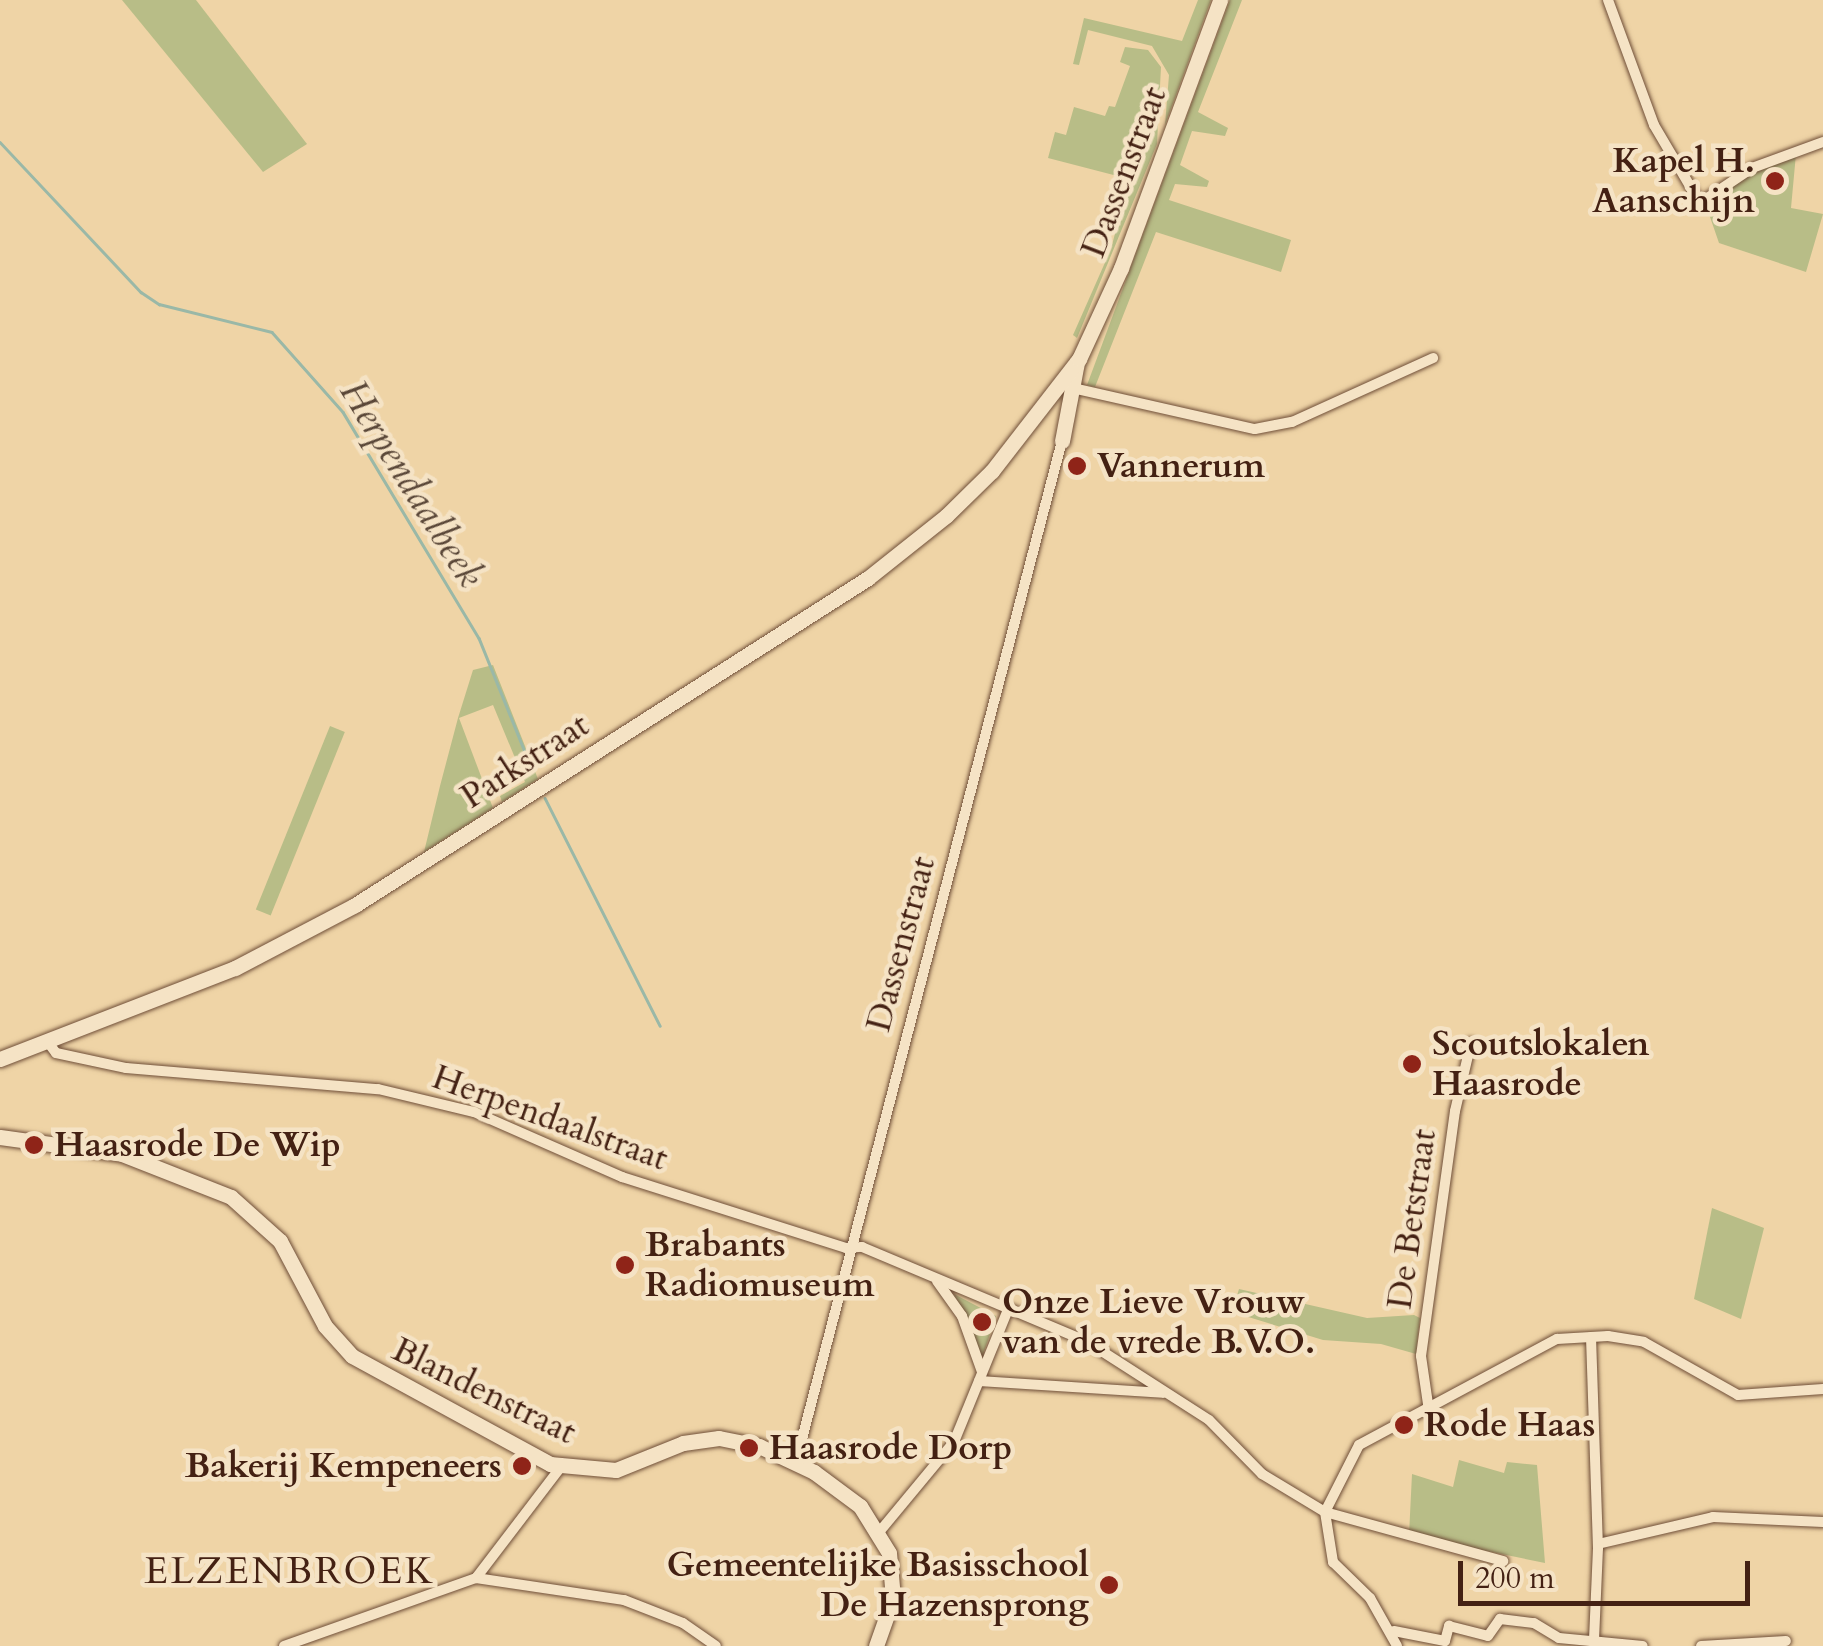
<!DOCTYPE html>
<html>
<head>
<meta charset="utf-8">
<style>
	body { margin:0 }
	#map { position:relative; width:1823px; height:1646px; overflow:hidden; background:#efd4a6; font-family:Cardo,serif }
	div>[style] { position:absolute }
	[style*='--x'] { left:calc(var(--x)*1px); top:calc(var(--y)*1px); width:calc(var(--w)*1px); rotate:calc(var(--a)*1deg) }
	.green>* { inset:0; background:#b8bd87; transform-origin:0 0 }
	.stream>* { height:2.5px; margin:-1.25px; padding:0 1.25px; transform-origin:1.25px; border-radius:1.25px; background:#9ab8a7 }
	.roads { filter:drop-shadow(0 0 2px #6f4e38) drop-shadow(0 0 2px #6f4e38) }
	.street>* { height:10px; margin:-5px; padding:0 5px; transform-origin:5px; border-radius:5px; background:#f5e3c5 }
	.secondary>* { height:15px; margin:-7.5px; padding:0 7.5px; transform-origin:7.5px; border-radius:7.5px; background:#f5e3c5 }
	.dots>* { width:28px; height:28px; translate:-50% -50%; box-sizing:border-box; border:5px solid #f5e3c5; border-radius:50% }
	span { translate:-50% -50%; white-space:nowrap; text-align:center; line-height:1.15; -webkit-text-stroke:9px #f5e3c5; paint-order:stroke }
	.poi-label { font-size:35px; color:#442113; font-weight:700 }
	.right { translate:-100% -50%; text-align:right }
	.left { translate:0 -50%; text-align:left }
	.street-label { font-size:35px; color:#442113 }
	.water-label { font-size:38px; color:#5a4738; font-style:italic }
	.neighbourhood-label { font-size:38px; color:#442113; letter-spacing:2.5px }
	.scale { position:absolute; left:1458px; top:1561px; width:292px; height:45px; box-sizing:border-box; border:5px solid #442113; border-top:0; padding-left:12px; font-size:30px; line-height:35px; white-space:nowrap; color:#442113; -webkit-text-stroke:8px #f5e3c5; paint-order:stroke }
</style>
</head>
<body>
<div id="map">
	<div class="green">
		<i style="clip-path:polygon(122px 0,196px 0,307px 144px,263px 172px)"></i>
		<i style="clip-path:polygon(1198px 0,1211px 0,1165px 125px,1169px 75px,1152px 46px,1088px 30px,1079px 65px,1073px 64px,1084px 18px,1182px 41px)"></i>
		<i style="clip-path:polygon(1230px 0,1242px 0,1198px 112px,1228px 128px,1225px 136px,1192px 131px,1180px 165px,1209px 181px,1207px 187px,1175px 184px,1169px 200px,1291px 240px,1281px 272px,1156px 232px,1095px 387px,1087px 385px)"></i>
		<i style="clip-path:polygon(1125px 47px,1148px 50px,1161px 67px,1157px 144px,1077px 338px,1073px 335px,1111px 249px,1129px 179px,1048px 158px,1055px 132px,1066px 135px,1074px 107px,1105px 116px,1109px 106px,1115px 107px,1130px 66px,1120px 62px)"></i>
		<i style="clip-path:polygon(1796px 154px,1791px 208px,1823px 214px,1806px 272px,1719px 243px,1709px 214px,1722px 193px,1751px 172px)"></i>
		<i style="clip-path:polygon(493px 665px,538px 779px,502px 802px,500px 796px,525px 782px,493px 705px,459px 718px,493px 808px,424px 852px,440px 786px,458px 718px,473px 670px)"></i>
		<i style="left:330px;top:726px;width:16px;height:198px;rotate:22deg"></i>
		<i style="clip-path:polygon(1712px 1208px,1764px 1228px,1741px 1319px,1694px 1299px)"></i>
		<i style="clip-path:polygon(1239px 1289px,1367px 1318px,1414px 1315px,1420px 1318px,1416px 1354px,1381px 1344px,1323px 1340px,1232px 1312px)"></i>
		<i style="clip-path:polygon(954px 1294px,996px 1316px,983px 1355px,981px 1355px)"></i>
		<i style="clip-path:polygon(1459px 1460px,1504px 1473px,1507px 1462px,1537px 1465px,1545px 1563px,1409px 1535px,1412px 1474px,1453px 1487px)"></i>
	</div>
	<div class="stream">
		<i style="--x:0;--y:142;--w:206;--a:46.8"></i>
		<i style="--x:141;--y:292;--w:22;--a:34"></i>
		<i style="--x:159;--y:304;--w:116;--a:13.9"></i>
		<i style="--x:272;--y:332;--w:107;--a:48.4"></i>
		<i style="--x:343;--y:412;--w:264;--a:59"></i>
		<i style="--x:479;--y:638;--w:141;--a:68"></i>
		<i style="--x:545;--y:798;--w:255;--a:63.2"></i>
	</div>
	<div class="roads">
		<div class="street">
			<i style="--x:1608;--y:0;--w:133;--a:69.8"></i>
			<i style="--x:1654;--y:125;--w:91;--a:59.5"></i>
			<i style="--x:1700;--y:203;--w:63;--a:-33.9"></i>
			<i style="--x:1752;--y:168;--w:76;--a:-20.1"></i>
			<i style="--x:1077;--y:389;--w:182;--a:12.7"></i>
			<i style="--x:1255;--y:429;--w:38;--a:-11"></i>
			<i style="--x:1292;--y:422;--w:155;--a:-24.4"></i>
			<i style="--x:47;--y:1041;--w:15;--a:53"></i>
			<i style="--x:56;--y:1053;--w:72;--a:12.1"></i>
			<i style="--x:126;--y:1068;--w:253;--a:4.8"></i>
			<i style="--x:378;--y:1089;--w:99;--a:13.5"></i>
			<i style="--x:474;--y:1112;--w:162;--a:23.7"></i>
			<i style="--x:622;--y:1177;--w:235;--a:17.6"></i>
			<i style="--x:846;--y:1248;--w:16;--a:-4"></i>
			<i style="--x:862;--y:1247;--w:243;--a:22.8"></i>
			<i style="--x:1086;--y:1341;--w:146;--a:32.7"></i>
			<i style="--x:1209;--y:1420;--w:76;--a:45.5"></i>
			<i style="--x:1262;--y:1474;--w:74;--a:31.1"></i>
			<i style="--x:1325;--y:1512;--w:51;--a:80.9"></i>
			<i style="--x:1333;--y:1562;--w:52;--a:44.2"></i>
			<i style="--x:1370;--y:1598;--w:55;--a:60.6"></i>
			<i style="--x:937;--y:1281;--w:43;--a:54.5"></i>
			<i style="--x:962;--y:1316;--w:59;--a:70.3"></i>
			<i style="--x:1591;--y:1337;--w:211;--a:88.1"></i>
			<i style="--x:1598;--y:1548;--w:93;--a:92.5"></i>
			<i style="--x:979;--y:1381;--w:184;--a:3.7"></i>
			<i style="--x:1428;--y:1404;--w:49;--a:-98.3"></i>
			<i style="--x:1421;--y:1356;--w:247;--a:-82.1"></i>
			<i style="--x:1455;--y:1111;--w:70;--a:-76.8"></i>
			<i style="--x:796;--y:1462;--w:1055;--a:-75.4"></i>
			<i style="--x:1325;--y:1512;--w:75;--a:-63.1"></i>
			<i style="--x:1359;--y:1445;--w:225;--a:-28.2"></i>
			<i style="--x:1557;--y:1339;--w:51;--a:-3.4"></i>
			<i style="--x:1608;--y:1336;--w:36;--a:9"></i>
			<i style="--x:1644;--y:1342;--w:108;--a:29.4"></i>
			<i style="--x:1738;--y:1395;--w:85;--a:-4"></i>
			<i style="--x:1325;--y:1512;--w:185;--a:15.4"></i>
			<i style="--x:880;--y:1531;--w:116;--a:-50.3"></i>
			<i style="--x:954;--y:1442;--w:143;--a:-67.8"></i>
			<i style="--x:1598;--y:1544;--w:118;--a:-13.2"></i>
			<i style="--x:1713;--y:1517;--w:110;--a:2.6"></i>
			<i style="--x:476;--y:1578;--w:140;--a:-52.6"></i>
			<i style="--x:1394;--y:1631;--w:52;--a:11.1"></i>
			<i style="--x:1445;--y:1641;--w:16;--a:-75"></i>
			<i style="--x:1449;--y:1626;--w:40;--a:14.4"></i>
			<i style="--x:1488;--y:1636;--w:21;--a:-55"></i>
			<i style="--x:1500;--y:1619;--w:34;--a:7"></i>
			<i style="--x:1534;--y:1623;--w:29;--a:31"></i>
			<i style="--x:1559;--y:1638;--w:84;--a:5.4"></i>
			<i style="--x:284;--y:1646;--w:204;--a:-19.5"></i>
			<i style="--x:476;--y:1578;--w:150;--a:8.5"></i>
			<i style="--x:624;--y:1600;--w:63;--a:21.3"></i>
			<i style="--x:683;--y:1623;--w:40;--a:34.9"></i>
			<i style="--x:1701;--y:1646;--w:85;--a:-3.4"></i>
		</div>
		<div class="secondary">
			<i style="--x:1062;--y:441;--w:80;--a:-79.2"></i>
			<i style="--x:0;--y:1059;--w:252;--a:-21.2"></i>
			<i style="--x:235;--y:968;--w:136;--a:-27.7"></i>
			<i style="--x:355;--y:905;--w:608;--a:-32.51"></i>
			<i style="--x:868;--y:578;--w:100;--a:-38.5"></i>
			<i style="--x:946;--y:516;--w:64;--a:-44.4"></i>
			<i style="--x:992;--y:471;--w:142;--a:-52.2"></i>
			<i style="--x:1079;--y:359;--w:100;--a:-65.2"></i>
			<i style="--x:1121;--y:268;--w:286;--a:-69.7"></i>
			<i style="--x:0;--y:1137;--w:123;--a:7.9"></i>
			<i style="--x:122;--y:1154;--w:117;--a:21.5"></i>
			<i style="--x:231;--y:1197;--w:66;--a:41.9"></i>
			<i style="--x:280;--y:1241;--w:96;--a:62.1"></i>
			<i style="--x:325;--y:1326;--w:40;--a:48"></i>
			<i style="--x:352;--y:1356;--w:226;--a:28.6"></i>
			<i style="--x:550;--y:1464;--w:66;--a:5.2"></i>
			<i style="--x:616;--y:1470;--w:72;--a:-21.9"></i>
			<i style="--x:683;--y:1443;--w:36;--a:-8"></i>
			<i style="--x:719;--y:1438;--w:41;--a:11.3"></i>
			<i style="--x:759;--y:1446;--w:61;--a:25.3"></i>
			<i style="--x:814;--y:1472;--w:57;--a:36.5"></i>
			<i style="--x:860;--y:1506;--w:55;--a:58.3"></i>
			<i style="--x:889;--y:1553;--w:45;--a:84.9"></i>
			<i style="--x:893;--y:1598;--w:51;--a:109.5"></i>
		</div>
	</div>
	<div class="dots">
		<i style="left:1775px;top:181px;background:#8f2418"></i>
		<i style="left:1077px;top:466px;background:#8f2418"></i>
		<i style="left:1412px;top:1064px;background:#8f2418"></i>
		<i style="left:34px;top:1145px;background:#8f2418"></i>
		<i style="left:625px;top:1265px;background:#8f2418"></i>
		<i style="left:982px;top:1322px;background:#8f2418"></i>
		<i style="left:1404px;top:1425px;background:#8f2418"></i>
		<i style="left:749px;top:1448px;background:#8f2418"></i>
		<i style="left:522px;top:1466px;background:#8f2418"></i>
		<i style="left:1109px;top:1585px;background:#8f2418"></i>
	</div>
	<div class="poi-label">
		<span class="right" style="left:1755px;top:181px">Kapel H.<br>Aanschijn</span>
		<span class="left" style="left:1097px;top:466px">Vannerum</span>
		<span class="left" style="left:1432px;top:1064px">Scoutslokalen<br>Haasrode</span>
		<span class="left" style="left:54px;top:1145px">Haasrode De Wip</span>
		<span class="left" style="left:645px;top:1265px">Brabants<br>Radiomuseum</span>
		<span class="left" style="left:1002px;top:1322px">Onze Lieve Vrouw<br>van de vrede B.V.O.</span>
		<span class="left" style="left:1424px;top:1425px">Rode Haas</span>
		<span class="left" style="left:769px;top:1448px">Haasrode Dorp</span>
		<span class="right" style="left:502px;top:1466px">Bakerij Kempeneers</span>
		<span class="right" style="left:1089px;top:1585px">Gemeentelijke Basisschool<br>De Hazensprong</span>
	</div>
	<div class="street-label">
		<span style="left:1124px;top:172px;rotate:-69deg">Dassenstraat</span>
		<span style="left:525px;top:761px;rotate:-33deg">Parkstraat</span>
		<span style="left:901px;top:944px;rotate:-75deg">Dassenstraat</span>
		<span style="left:550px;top:1118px;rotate:20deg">Herpendaalstraat</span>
		<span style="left:1412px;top:1219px;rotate:-82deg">De Betstraat</span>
		<span style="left:484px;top:1391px;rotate:26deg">Blandenstraat</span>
	</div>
	<div class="water-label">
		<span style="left:411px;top:484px;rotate:58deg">Herpendaalbeek</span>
	</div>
	<div class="neighbourhood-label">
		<span style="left:290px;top:1572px">ELZENBROEK</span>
	</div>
	<div class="scale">200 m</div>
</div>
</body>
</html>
